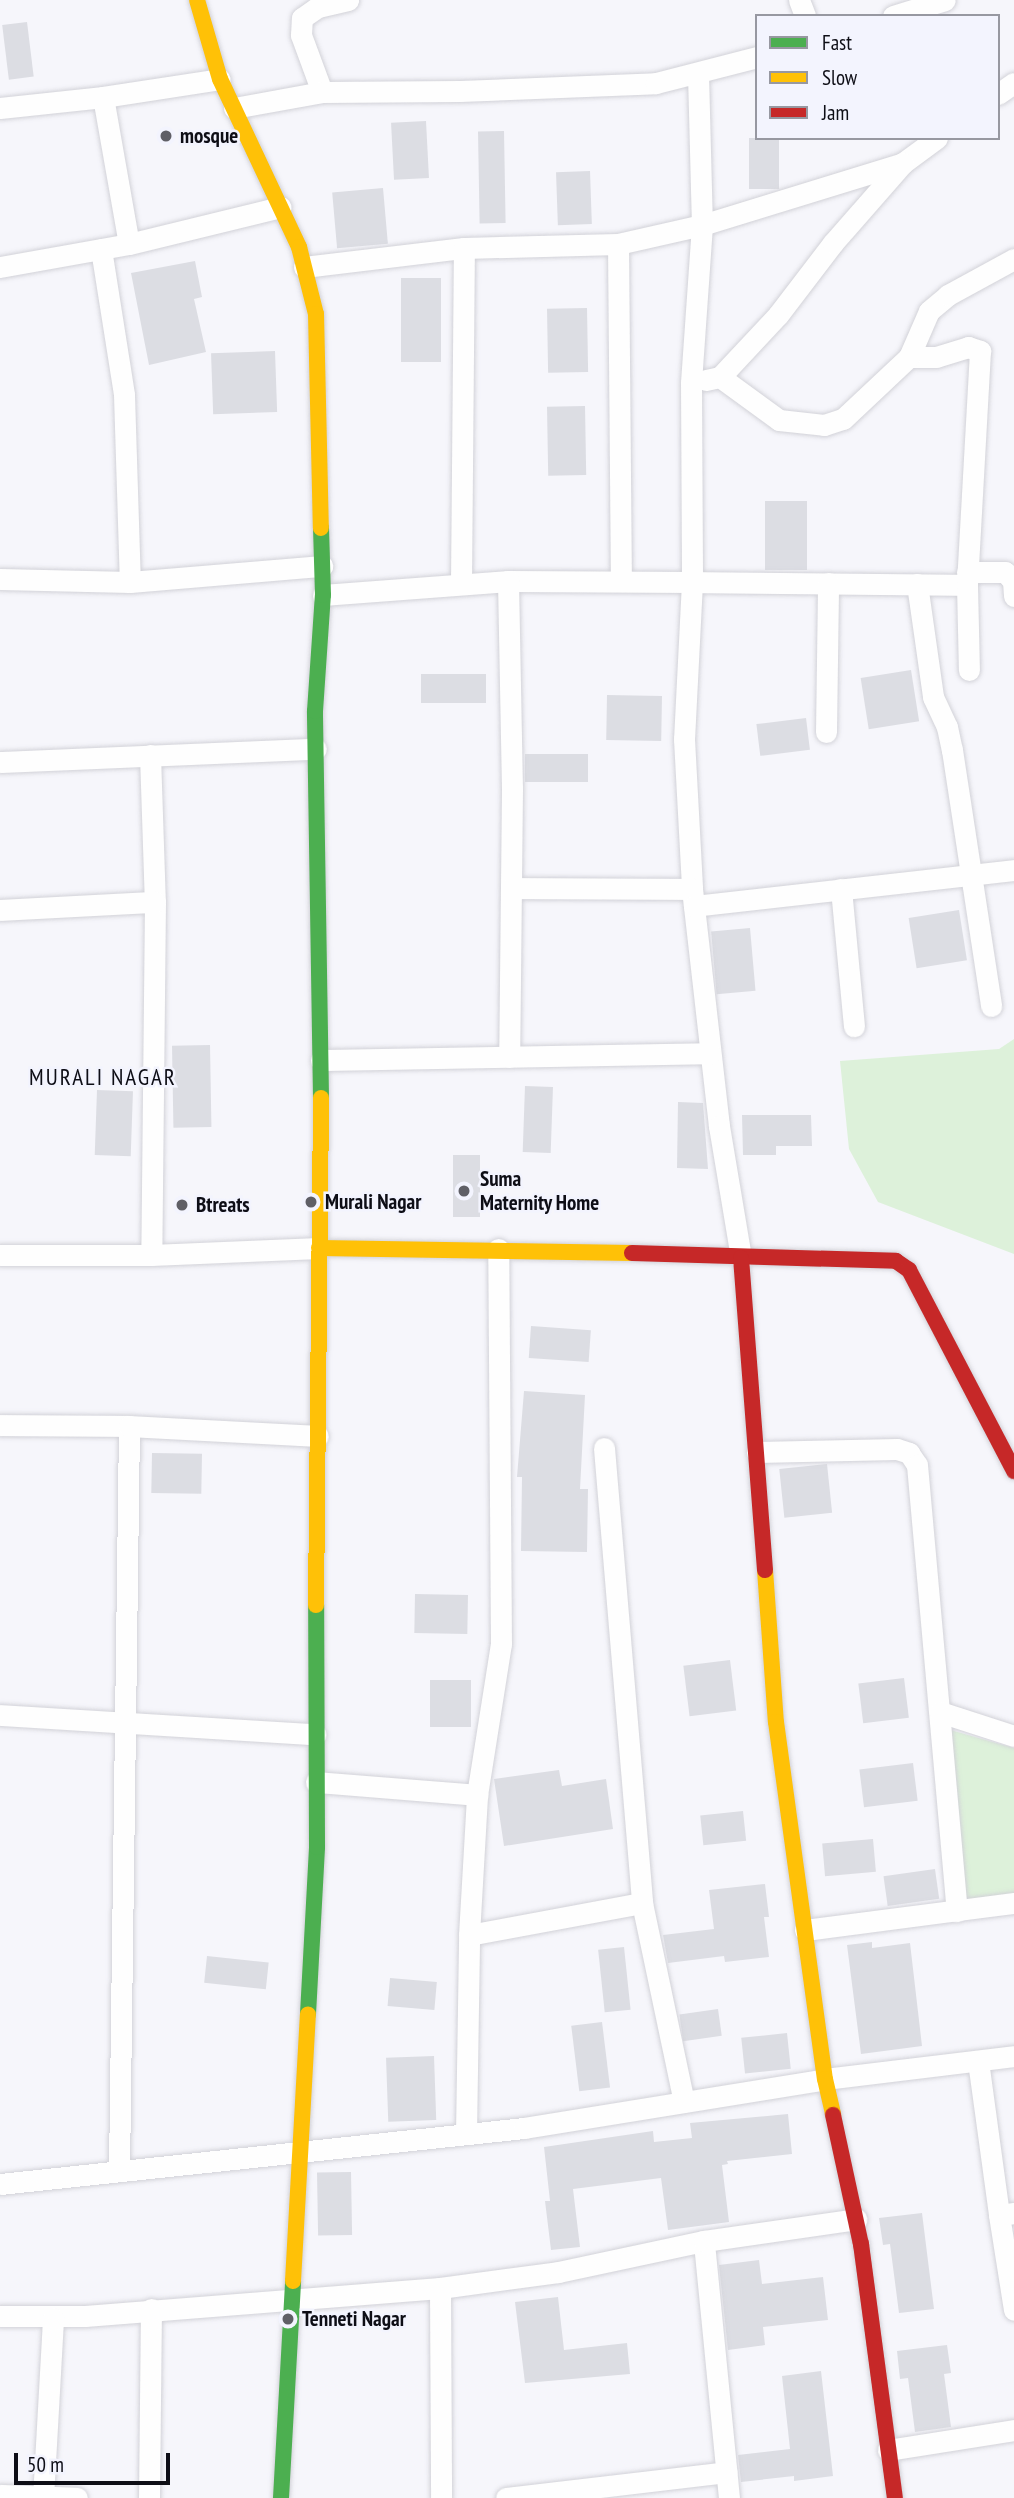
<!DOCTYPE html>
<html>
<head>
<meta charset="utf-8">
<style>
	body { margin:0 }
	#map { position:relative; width:1014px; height:2498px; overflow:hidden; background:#f6f6fb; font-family:"PT Sans Narrow",sans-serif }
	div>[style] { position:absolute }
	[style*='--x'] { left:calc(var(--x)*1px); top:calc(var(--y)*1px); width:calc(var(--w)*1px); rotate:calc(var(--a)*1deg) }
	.green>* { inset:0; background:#ddf1da }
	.building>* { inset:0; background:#dcdde3; transform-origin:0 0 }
	.roads { filter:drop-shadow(0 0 2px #d2d2d8) drop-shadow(0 0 2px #d2d2d8) }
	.street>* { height:21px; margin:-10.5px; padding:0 10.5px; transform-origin:10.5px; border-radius:10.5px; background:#fefefe }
	.fast>* { height:16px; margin:-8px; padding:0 8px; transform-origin:8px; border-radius:8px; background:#4caf50 }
	.slow>* { height:16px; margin:-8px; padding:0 8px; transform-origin:8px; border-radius:8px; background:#ffc107 }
	.jam>* { height:16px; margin:-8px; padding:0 8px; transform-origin:8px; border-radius:8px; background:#c62828 }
	.dots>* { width:19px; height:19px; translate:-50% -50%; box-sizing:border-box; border:4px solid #f3f4fe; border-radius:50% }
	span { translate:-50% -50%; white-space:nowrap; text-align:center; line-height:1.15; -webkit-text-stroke:5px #f3f4fe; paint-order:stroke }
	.poi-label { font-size:21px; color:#0e0e16; font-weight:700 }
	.left { translate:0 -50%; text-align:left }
	.neighbourhood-label { font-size:23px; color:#0e0e16; letter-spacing:2px }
	.legend { position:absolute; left:755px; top:14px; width:245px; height:126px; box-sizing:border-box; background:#f3f4fe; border:2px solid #9798a1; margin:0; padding:9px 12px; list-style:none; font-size:21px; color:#0e0e16 }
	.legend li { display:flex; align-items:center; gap:14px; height:35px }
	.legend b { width:35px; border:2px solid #9798a1 }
	.scale { position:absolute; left:14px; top:2453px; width:156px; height:32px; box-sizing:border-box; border:4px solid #0e0e16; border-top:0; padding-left:9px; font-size:21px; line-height:24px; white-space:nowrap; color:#0e0e16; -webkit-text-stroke:5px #f3f4fe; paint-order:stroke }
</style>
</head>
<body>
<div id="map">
	<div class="green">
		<i style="clip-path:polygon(1014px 1039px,1014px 1254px,878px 1202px,849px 1149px,840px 1061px,999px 1049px)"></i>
		<i style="clip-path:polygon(947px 1729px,1014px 1748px,1014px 1895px,966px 1902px)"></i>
	</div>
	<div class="building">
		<i style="left:27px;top:22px;width:55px;height:25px;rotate:83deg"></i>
		<i style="left:426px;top:121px;width:57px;height:35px;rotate:87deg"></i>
		<i style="left:504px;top:131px;width:92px;height:26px;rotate:89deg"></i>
		<i style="left:749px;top:138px;width:30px;height:51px"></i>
		<i style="left:590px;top:171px;width:53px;height:34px;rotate:88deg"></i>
		<i style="left:383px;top:188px;width:56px;height:51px;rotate:85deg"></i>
		<i style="clip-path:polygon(195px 261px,202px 297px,194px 299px,206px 352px,149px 365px,131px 273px)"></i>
		<i style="left:401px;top:278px;width:40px;height:84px"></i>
		<i style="left:587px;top:308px;width:64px;height:40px;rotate:89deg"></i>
		<i style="left:275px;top:351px;width:61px;height:64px;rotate:88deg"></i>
		<i style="left:585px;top:406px;width:69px;height:38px;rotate:89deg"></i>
		<i style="left:765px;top:501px;width:42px;height:69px"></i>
		<i style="left:911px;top:670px;width:52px;height:51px;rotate:81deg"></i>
		<i style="left:421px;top:674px;width:65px;height:29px"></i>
		<i style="left:607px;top:695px;width:55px;height:45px;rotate:1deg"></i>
		<i style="left:806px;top:718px;width:32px;height:50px;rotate:83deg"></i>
		<i style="left:525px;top:754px;width:63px;height:28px"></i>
		<i style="left:959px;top:910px;width:51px;height:51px;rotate:81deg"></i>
		<i style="left:750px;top:928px;width:63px;height:39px;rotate:85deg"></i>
		<i style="left:210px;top:1045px;width:82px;height:38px;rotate:89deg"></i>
		<i style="left:525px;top:1086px;width:28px;height:66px;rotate:2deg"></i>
		<i style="left:97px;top:1090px;width:36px;height:65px;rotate:2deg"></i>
		<i style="clip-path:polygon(678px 1102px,703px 1103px,708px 1169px,677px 1168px)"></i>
		<i style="clip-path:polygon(742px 1115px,811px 1115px,812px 1146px,776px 1146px,776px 1155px,743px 1155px)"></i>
		<i style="left:453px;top:1155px;width:27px;height:62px"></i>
		<i style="left:531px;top:1326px;width:60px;height:32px;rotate:4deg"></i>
		<i style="clip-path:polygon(524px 1391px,585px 1395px,580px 1489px,588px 1489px,587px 1552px,521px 1551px,522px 1477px,517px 1477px)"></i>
		<i style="left:152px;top:1453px;width:50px;height:40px;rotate:1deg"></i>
		<i style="left:827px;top:1464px;width:49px;height:48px;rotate:84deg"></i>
		<i style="left:415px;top:1594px;width:53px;height:39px;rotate:1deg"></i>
		<i style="left:730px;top:1660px;width:51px;height:47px;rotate:83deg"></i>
		<i style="left:904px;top:1678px;width:40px;height:46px;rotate:83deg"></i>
		<i style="left:430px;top:1680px;width:41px;height:47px"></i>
		<i style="left:913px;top:1763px;width:38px;height:54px;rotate:83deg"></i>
		<i style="clip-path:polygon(559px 1770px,562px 1786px,606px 1779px,613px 1829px,504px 1846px,494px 1779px)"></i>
		<i style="left:743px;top:1811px;width:30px;height:43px;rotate:84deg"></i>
		<i style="left:873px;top:1839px;width:33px;height:51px;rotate:85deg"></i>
		<i style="left:935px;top:1869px;width:30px;height:52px;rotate:82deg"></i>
		<i style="clip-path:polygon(765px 1884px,769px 1917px,764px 1917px,769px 1957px,725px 1962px,724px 1956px,668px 1963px,663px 1935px,714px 1929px,709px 1890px)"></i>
		<i style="clip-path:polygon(872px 1942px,872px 1948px,910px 1943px,922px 2046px,861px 2054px,847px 1945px)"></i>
		<i style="left:624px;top:1947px;width:63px;height:26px;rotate:84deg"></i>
		<i style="left:207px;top:1956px;width:62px;height:27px;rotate:6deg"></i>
		<i style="left:390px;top:1978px;width:47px;height:28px;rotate:5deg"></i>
		<i style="left:718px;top:2009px;width:27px;height:39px;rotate:82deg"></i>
		<i style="left:602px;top:2022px;width:66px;height:31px;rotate:83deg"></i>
		<i style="left:787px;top:2033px;width:36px;height:46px;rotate:84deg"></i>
		<i style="left:434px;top:2056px;width:64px;height:48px;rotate:88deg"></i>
		<i style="clip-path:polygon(788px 2114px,792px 2154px,727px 2161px,728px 2164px,722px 2165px,729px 2222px,668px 2230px,661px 2178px,573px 2189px,580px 2247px,551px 2250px,545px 2201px,550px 2201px,544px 2147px,653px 2131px,654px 2142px,692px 2138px,690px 2123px)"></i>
		<i style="left:351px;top:2172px;width:63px;height:34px;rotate:89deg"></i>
		<i style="clip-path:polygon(922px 2213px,934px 2309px,899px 2313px,890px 2244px,883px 2245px,879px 2218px)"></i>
		<i style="clip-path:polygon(759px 2260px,762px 2284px,823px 2277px,828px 2320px,763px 2327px,765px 2345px,728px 2350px,719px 2265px)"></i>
		<i style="clip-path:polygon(558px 2297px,564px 2350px,627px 2343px,630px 2374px,525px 2383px,515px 2302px)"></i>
		<i style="clip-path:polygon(947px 2345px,951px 2373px,944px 2374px,951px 2427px,915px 2432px,908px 2378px,900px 2379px,897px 2351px)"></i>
		<i style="clip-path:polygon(821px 2371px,833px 2476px,794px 2481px,794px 2476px,741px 2482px,738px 2455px,790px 2449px,782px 2376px)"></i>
	</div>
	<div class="roads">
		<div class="street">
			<i style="--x:799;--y:0;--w:17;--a:69"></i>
			<i style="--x:893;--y:16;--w:54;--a:-17.1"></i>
			<i style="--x:698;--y:74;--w:151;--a:88.5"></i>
			<i style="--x:702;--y:225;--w:158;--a:94"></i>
			<i style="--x:691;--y:383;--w:199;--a:89.7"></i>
			<i style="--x:692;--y:582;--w:275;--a:0.6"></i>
			<i style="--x:322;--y:92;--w:61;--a:-110.2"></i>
			<i style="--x:301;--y:35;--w:17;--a:-87"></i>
			<i style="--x:302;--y:18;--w:19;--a:-35"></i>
			<i style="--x:318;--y:7;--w:31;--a:-13"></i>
			<i style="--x:998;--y:94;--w:19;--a:-35"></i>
			<i style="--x:103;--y:97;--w:149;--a:80"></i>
			<i style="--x:0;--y:108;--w:104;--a:-6.1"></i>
			<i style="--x:103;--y:97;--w:118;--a:-8.7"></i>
			<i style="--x:234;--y:108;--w:89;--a:-10.3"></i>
			<i style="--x:322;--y:92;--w:138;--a:-0.4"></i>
			<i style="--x:460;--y:91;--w:196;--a:-2.3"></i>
			<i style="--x:656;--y:83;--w:104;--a:-14.4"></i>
			<i style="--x:618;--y:244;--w:336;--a:89.5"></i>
			<i style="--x:101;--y:249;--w:148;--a:81"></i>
			<i style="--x:124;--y:395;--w:187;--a:88.2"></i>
			<i style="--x:0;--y:267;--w:131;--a:-10.1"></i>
			<i style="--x:129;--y:244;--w:156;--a:-13.7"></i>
			<i style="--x:304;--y:267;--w:161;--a:-6.8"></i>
			<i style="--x:464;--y:248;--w:154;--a:-1.5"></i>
			<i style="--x:618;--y:244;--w:86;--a:-12.7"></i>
			<i style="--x:702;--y:225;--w:210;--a:-17.1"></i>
			<i style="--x:903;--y:163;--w:42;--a:-36.3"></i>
			<i style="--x:909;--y:357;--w:27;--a:0"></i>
			<i style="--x:936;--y:357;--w:34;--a:-17"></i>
			<i style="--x:968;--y:347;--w:13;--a:18"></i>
			<i style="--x:980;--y:351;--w:234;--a:93.2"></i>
			<i style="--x:967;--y:585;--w:85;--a:88.7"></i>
			<i style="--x:720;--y:377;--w:73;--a:36.1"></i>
			<i style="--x:779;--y:420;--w:45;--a:6.3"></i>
			<i style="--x:824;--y:425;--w:20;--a:-18"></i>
			<i style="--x:843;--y:419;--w:91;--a:-43.2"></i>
			<i style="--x:909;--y:357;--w:50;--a:-66.5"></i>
			<i style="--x:929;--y:311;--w:25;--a:-40"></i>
			<i style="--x:948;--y:295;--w:75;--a:-28.6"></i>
			<i style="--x:706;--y:380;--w:14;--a:-12"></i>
			<i style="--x:720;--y:377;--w:85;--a:-46.9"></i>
			<i style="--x:778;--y:315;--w:91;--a:-52.6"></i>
			<i style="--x:833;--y:243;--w:106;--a:-48.8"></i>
			<i style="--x:967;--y:572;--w:38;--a:0"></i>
			<i style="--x:1005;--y:572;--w:12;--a:48"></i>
			<i style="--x:1013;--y:581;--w:15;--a:86"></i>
			<i style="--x:0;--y:579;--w:130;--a:1.3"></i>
			<i style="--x:130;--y:582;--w:193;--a:-4.8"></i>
			<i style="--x:508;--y:581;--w:184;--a:0.3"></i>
			<i style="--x:692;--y:582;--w:157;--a:92.9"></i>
			<i style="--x:684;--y:739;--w:150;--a:86.9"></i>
			<i style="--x:692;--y:889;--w:239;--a:83.5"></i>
			<i style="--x:719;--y:1126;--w:134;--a:80.5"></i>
			<i style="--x:461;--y:583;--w:335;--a:-89.5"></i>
			<i style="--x:917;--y:584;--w:114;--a:81.9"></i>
			<i style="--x:933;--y:697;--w:33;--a:65"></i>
			<i style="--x:947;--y:727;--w:24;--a:78"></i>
			<i style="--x:952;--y:750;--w:259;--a:81.3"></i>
			<i style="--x:323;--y:595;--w:186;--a:-4.3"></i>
			<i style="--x:508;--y:581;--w:208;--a:88.9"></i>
			<i style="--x:512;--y:789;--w:268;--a:90.6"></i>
			<i style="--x:826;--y:732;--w:149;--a:-89.2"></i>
			<i style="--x:150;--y:755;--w:147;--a:88.1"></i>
			<i style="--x:155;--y:902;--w:353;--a:90.6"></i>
			<i style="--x:0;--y:762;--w:316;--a:-2.4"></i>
			<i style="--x:511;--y:888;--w:181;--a:0.3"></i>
			<i style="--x:841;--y:889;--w:138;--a:84.6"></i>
			<i style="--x:694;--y:906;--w:322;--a:-6.4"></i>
			<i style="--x:0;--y:910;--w:155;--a:-3"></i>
			<i style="--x:321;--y:1060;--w:389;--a:-1"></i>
			<i style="--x:0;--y:1255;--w:151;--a:0"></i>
			<i style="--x:151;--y:1255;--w:168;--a:-2.4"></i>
			<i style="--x:0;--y:1425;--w:129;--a:0.4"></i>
			<i style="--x:129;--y:1426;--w:744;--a:90.77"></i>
			<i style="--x:129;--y:1426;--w:189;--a:3"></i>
			<i style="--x:604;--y:1448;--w:457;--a:85.2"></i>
			<i style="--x:642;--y:1903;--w:203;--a:78.1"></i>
			<i style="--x:757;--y:1452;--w:140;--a:-1.2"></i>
			<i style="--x:897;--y:1449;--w:13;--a:18"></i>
			<i style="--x:909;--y:1453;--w:14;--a:56"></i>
			<i style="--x:917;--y:1465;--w:448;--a:84.9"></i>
			<i style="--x:940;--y:1712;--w:78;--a:18"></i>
			<i style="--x:0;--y:1715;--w:316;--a:3.5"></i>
			<i style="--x:316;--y:1782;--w:162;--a:4.6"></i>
			<i style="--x:805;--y:1930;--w:211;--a:-7.4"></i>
			<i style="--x:469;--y:1935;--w:176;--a:-10.5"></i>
			<i style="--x:978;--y:2061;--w:155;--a:82.2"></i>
			<i style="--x:466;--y:2134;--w:199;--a:-89.1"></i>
			<i style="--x:469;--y:1935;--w:140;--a:-86.7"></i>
			<i style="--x:477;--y:1795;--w:153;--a:-81"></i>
			<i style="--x:501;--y:1644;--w:395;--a:-90.4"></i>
			<i style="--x:0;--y:2184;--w:527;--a:-6.1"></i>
			<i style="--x:524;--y:2128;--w:305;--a:-9.2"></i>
			<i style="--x:825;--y:2079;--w:190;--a:-6.9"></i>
			<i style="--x:1014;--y:2213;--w:15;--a:172"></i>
			<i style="--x:999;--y:2215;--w:96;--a:81"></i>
			<i style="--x:440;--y:2288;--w:210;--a:89.7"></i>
			<i style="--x:0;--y:2316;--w:85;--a:0"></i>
			<i style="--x:85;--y:2316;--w:356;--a:-4.5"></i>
			<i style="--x:440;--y:2288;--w:119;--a:-7.7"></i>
			<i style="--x:558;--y:2272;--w:149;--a:-12"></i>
			<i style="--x:888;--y:2450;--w:128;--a:-9"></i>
			<i style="--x:0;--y:2495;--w:77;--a:2.2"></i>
			<i style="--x:43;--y:2498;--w:180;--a:-86.8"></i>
			<i style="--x:149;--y:2498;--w:189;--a:-89.4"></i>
			<i style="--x:506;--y:2498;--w:222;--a:-6.7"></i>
			<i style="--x:729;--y:2498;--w:258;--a:-95.6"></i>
			<i style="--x:704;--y:2241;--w:154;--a:-8.2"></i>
		</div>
		<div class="fast">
			<i style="--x:321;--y:1098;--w:387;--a:-90.9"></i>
			<i style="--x:315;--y:711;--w:116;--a:-86.1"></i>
			<i style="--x:323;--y:595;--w:67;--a:-91.7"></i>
			<i style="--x:308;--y:2014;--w:167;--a:-86.9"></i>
			<i style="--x:317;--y:1847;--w:242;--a:-90.2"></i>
			<i style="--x:281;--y:2498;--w:217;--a:-86.8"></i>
		</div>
		<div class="slow">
			<i style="--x:197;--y:0;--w:82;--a:73.8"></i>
			<i style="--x:220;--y:79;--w:186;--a:64.8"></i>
			<i style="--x:299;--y:247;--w:69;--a:75.8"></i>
			<i style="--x:316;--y:314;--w:214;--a:88.7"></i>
			<i style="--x:319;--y:1248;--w:313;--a:0.9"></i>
			<i style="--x:765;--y:1570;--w:152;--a:85.9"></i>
			<i style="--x:776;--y:1722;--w:360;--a:82.2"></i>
			<i style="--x:825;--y:2079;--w:37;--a:77"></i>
			<i style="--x:316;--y:1605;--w:507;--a:-89.43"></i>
			<i style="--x:293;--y:2281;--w:267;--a:-86.8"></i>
		</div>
		<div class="jam">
			<i style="--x:632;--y:1253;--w:264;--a:1.7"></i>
			<i style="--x:896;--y:1261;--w:16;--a:35"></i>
			<i style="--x:909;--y:1270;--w:227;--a:62.4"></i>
			<i style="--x:741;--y:1258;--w:313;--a:85.6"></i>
			<i style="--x:833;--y:2115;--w:132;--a:77.8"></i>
			<i style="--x:861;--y:2244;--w:256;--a:82.4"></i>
		</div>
	</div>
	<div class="dots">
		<i style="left:166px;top:136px;background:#5f5f66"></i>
		<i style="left:464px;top:1191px;background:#5f5f66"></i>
		<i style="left:311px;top:1202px;background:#5f5f66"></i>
		<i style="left:182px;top:1205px;background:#5f5f66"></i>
		<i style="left:288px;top:2319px;background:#5f5f66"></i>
	</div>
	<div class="poi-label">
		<span class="left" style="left:180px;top:136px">mosque</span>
		<span class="left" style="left:480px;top:1191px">Suma<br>Maternity Home</span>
		<span class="left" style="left:325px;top:1202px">Murali Nagar</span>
		<span class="left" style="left:196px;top:1205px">Btreats</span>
		<span class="left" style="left:302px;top:2319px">Tenneti Nagar</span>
	</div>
	<div class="neighbourhood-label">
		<span style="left:103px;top:1077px">MURALI NAGAR</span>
	</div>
	<ul class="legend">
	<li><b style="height:9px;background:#4caf50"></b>Fast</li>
	<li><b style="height:9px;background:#ffc107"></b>Slow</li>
	<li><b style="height:9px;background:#c62828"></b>Jam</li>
	</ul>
	<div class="scale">50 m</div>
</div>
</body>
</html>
